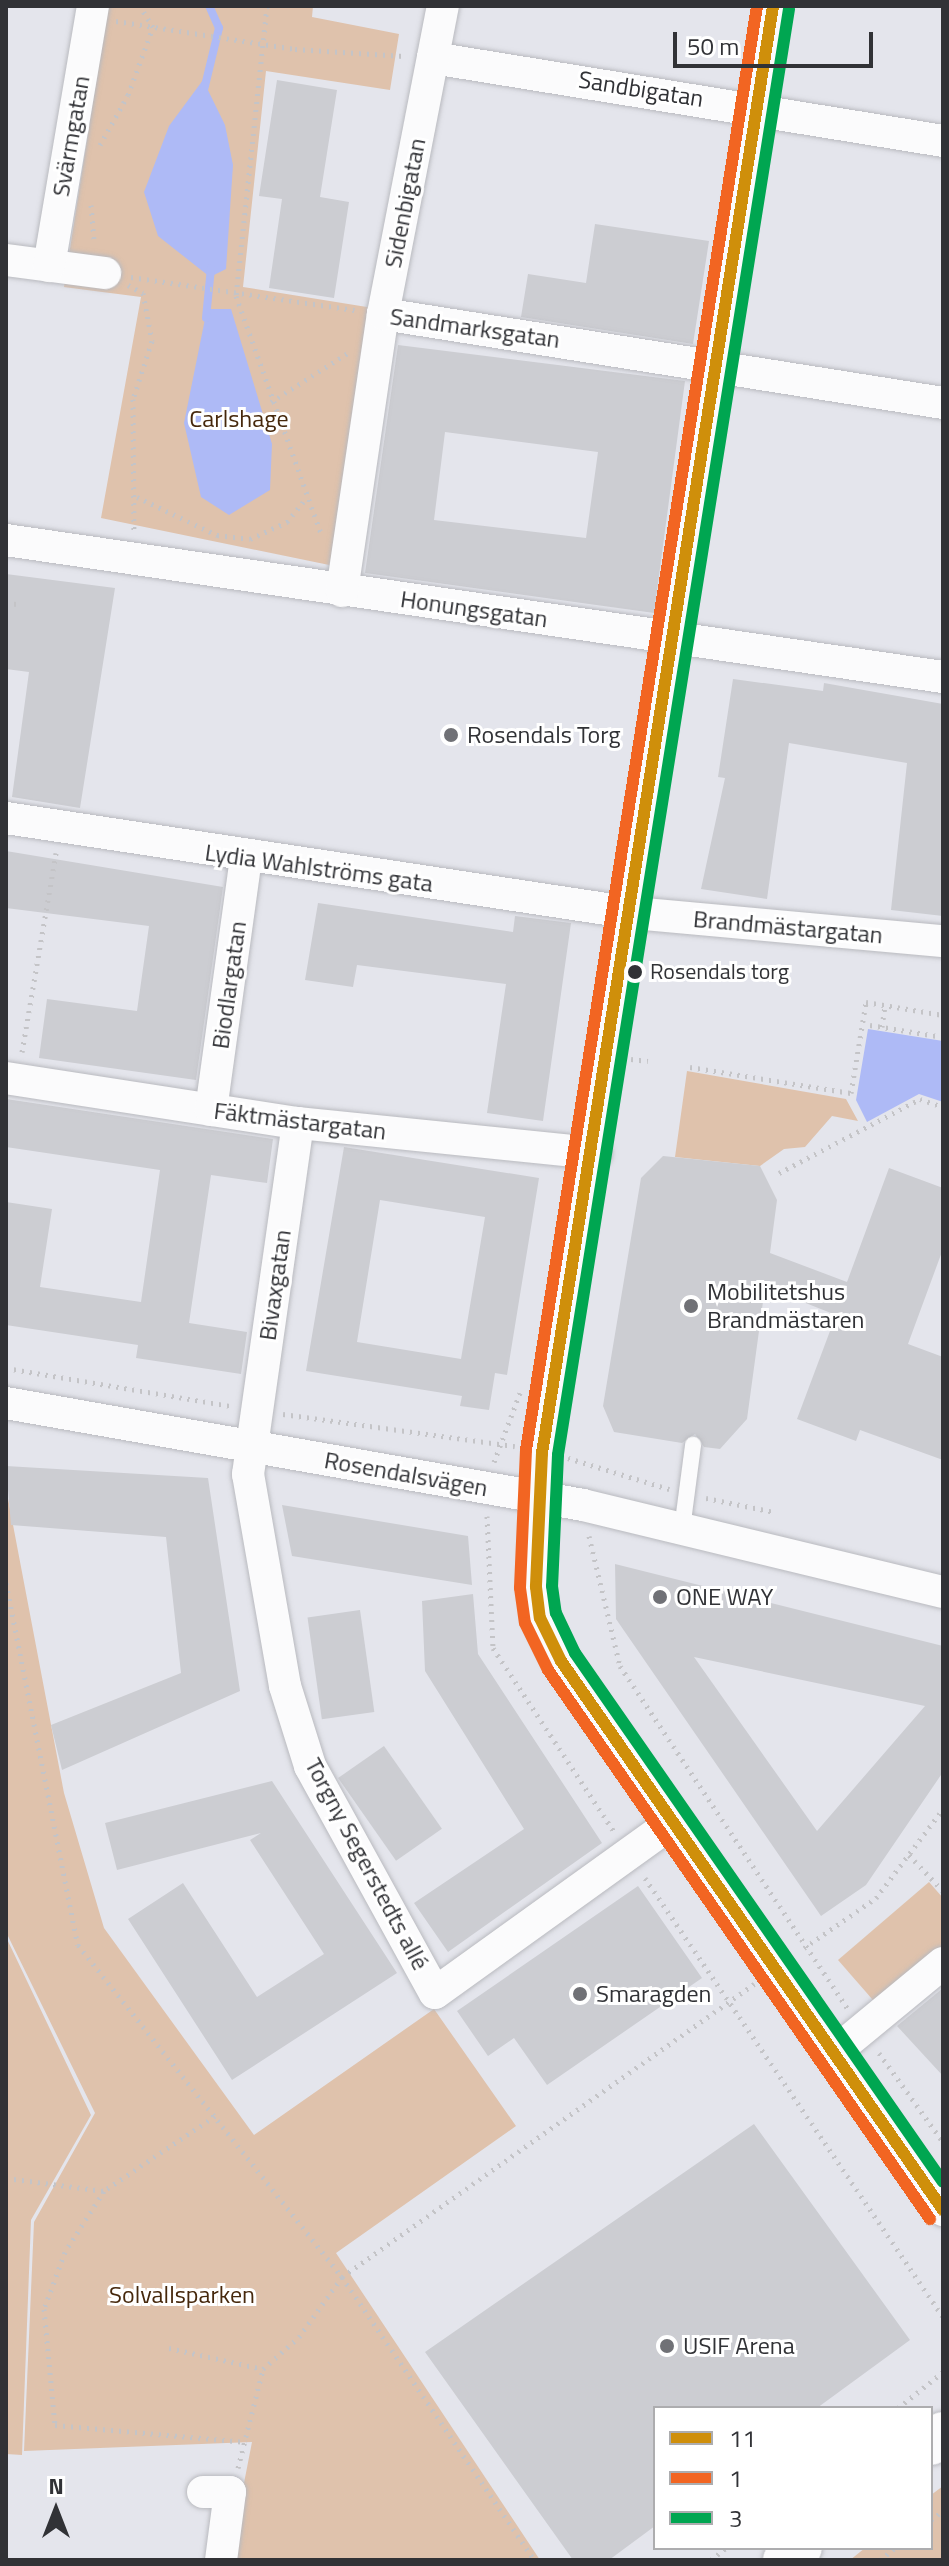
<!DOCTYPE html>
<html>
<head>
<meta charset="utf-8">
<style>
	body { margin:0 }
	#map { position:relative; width:949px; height:2566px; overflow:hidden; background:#e4e5ec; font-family:"Titillium Web",sans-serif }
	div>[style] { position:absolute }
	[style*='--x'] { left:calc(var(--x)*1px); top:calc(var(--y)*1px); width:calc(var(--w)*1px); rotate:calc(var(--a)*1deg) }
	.green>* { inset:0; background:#dfc2ac }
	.water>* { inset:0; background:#aebaf6 }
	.stream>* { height:8px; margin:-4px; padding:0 4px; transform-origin:4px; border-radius:4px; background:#aebaf6 }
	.building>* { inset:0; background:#cccdd2; transform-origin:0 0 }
	.path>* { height:5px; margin-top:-2.5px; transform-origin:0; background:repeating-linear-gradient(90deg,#c4c4c7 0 2px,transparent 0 8px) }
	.roads { filter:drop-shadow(0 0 2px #b9babf) drop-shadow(0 0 2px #b9babf) }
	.service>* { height:16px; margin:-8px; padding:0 8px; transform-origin:8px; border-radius:8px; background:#fbfbfc }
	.minor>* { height:32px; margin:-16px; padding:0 16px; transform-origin:16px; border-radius:16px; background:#fbfbfc }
	.secondary>* { height:44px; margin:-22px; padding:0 22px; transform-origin:22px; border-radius:22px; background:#fbfbfc }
	.bus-1>* { height:12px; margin:-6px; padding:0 6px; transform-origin:6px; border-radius:6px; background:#cf8f0b }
	.bus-2>* { height:12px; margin:-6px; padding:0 6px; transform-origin:6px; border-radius:6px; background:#f26522 }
	.bus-3>* { height:12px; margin:-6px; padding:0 6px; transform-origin:6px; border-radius:6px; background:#00a651 }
	.dots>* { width:22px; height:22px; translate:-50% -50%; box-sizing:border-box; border:4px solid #fff; border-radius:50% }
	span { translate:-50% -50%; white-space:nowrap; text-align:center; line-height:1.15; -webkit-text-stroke:6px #fff; paint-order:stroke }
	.bus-label { font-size:22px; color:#313236 }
	.left { translate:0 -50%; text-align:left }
	.street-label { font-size:24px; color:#313236 }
	.park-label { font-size:24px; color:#46280c }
	.poi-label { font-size:24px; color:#313236 }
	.frame { position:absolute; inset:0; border:8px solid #313236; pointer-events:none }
	.legend { position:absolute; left:653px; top:2406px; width:280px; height:144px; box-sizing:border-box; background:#fff; border:2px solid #adadaf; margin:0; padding:10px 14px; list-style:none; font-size:24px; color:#313236 }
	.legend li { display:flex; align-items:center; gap:16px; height:40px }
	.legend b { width:40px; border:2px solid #adadaf }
	.north { position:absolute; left:16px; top:2470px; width:80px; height:80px; -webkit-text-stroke:6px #fff; paint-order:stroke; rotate:0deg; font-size:22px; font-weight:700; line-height:32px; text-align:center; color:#313236 }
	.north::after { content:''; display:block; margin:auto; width:28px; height:36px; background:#313236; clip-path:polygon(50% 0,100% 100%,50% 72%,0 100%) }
	.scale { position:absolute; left:673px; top:32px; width:200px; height:36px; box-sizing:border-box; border:4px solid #313236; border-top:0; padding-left:10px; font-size:24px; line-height:28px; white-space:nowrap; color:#313236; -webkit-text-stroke:6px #fff; paint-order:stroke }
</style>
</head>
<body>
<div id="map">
	<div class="green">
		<i style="clip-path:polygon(108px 6px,313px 6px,312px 17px,399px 34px,390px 90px,266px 71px,243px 287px,373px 308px,339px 567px,101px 518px,141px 297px,64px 287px)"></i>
		<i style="clip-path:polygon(687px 1071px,846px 1099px,858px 1121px,832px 1116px,805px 1147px,784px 1149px,760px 1166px,675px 1157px)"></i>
		<i style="clip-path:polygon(6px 1488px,64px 1793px,104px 1928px,254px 2135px,434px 2009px,516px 2126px,336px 2253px,540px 2560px,229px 2560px,252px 2442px,24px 2451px,34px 2222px,95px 2113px,6px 1932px)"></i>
		<i style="clip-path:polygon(929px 1882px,943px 1898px,943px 1952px,879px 2007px,838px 1960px)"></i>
		<i style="clip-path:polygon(6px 1937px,91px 2115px,31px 2220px,22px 2455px,6px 2454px)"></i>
		<i style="clip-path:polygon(943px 2486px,943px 2560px,850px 2560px,865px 2548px,931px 2548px,931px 2495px)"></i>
	</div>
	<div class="water">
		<i style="clip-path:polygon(203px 80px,225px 125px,233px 165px,226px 269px,210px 277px,158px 236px,144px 192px,169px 126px)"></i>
		<i style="clip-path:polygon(207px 309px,231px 309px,272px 444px,270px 490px,229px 515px,201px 497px,184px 423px)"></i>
		<i style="clip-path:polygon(868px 1029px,943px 1041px,943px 1102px,919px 1094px,867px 1122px,856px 1100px)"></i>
	</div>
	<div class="stream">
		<i style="--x:204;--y:90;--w:64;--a:-76.4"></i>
		<i style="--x:219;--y:28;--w:24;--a:-114"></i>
		<i style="--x:206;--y:318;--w:50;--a:-84.3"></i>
	</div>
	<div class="building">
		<i style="clip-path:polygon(277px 80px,337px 90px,320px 197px,349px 202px,334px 298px,269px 288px,282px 199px,259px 196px)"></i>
		<i style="clip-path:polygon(595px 224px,709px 241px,693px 344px,521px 317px,528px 274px,586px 283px)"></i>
		<i style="clip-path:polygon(evenodd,398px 345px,685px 381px,654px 613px,365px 573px,398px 345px,445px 432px,598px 452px,586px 538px,434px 520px,445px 432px)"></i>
		<i style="clip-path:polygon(6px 574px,115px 588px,80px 808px,12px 797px,29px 672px,6px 669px)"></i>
		<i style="clip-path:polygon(733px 679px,823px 691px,824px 683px,943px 704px,943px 916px,891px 910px,907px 763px,789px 743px,767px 899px,701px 889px,725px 778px,718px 777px)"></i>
		<i style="clip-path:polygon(6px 851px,223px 887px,196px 1080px,39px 1058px,47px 999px,137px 1011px,149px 926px,6px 908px)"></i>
		<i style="clip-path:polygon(318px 903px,513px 932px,515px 916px,571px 923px,543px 1121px,487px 1113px,506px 984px,357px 965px,353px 987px,305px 980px)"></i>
		<i style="clip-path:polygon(6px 1099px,273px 1139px,267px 1183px,211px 1175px,189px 1323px,247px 1332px,241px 1374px,136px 1358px,138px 1345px,6px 1325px,6px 1202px,52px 1209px,40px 1287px,141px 1302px,160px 1170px,6px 1147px)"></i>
		<i style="clip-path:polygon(evenodd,344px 1147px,539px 1178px,507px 1375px,495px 1373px,489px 1410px,460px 1406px,462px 1396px,306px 1371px,344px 1147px,380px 1200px,485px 1217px,461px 1359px,357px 1342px,380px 1200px)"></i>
		<i style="clip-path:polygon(663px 1156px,760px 1166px,777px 1200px,770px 1253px,847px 1282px,889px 1168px,943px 1188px,943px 1249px,908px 1344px,943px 1357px,943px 1460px,860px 1430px,856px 1441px,797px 1419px,836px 1315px,765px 1287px,747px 1419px,720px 1449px,704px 1447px,695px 1434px,682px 1443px,614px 1432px,603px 1406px,641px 1178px)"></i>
		<i style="clip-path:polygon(6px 1466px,208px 1478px,240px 1691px,62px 1770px,51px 1725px,181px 1673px,166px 1537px,11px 1525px)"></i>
		<i style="clip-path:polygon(282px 1505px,468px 1536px,472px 1585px,292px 1556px)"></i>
		<i style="clip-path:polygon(evenodd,615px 1564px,943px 1646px,943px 1772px,866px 1885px,821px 1916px,616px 1619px,615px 1564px,694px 1657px,925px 1706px,817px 1831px,694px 1657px)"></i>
		<i style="clip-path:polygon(473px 1594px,478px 1654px,602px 1843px,448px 1952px,414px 1903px,524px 1829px,425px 1671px,422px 1601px)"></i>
		<i style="left:360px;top:1610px;width:103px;height:53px;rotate:82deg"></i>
		<i style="left:384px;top:1746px;width:101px;height:56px;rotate:55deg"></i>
		<i style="clip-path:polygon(272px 1781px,397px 1973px,232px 2080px,128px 1919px,183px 1883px,257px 1997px,324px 1954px,250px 1840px,261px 1833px,117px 1870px,105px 1823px)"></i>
		<i style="clip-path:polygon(638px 1886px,702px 1978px,547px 2085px,514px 2038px,488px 2056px,457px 2011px)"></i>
		<i style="clip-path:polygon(943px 1988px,943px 2076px,897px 2026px)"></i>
		<i style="clip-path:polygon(754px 2124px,910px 2340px,817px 2408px,655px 2408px,655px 2526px,609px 2560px,573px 2560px,425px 2352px)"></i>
	</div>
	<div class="path">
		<i style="--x:267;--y:6;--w:292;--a:96.1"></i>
		<i style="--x:236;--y:296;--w:252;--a:70.3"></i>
		<i style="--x:116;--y:21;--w:181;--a:8.9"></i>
		<i style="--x:295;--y:49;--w:109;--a:3.7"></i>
		<i style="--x:100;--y:145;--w:57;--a:-60.8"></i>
		<i style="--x:128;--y:95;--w:72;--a:-69.8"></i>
		<i style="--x:153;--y:27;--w:25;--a:-122"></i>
		<i style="--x:91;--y:205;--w:38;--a:85"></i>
		<i style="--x:131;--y:277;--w:226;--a:8.4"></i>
		<i style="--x:128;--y:285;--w:17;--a:28"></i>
		<i style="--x:143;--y:293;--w:49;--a:79.4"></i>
		<i style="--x:152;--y:341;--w:61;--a:108.1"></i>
		<i style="--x:133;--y:399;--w:131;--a:89.6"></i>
		<i style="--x:271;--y:402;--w:91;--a:-32.5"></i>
		<i style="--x:137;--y:497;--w:89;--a:25.4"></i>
		<i style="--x:217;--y:535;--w:33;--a:7"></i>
		<i style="--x:250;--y:539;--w:41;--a:-24.7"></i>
		<i style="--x:287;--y:522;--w:32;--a:-51"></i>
		<i style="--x:6;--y:603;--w:11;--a:5"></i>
		<i style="--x:870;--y:1025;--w:74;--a:9.3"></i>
		<i style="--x:882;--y:1027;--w:22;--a:-82"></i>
		<i style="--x:22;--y:1052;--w:202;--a:-80.3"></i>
		<i style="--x:631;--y:1059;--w:17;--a:7"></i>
		<i style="--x:690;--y:1067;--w:163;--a:9.2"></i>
		<i style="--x:851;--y:1093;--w:92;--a:-80.6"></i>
		<i style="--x:866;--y:1002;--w:78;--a:9.6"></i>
		<i style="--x:779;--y:1173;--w:159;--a:-27.7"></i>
		<i style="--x:920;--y:1099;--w:24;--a:19"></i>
		<i style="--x:6;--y:1368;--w:227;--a:9.6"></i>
		<i style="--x:283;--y:1414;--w:234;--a:7.9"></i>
		<i style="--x:568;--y:1458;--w:106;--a:17.1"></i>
		<i style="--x:494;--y:1462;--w:74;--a:-69.4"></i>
		<i style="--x:706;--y:1498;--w:69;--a:11.6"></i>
		<i style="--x:487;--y:1516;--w:132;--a:87.4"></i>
		<i style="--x:493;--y:1648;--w:222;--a:56.6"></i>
		<i style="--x:589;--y:1536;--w:134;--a:76.6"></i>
		<i style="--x:620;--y:1666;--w:412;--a:56.4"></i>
		<i style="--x:6;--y:1583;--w:369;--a:78.8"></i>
		<i style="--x:78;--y:1945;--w:424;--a:51.5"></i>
		<i style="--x:342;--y:2277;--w:342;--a:55.8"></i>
		<i style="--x:909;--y:1855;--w:50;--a:46.6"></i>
		<i style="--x:645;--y:1878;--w:531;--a:55.83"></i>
		<i style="--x:804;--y:1948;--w:88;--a:-34.8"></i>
		<i style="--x:876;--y:1898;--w:111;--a:-53"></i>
		<i style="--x:879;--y:2053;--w:110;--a:54.3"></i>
		<i style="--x:215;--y:2116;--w:134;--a:146"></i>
		<i style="--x:104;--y:2191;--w:72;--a:122.6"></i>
		<i style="--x:65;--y:2252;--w:61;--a:110.2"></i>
		<i style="--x:44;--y:2309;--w:117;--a:84.6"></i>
		<i style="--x:55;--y:2425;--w:192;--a:5.1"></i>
		<i style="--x:6;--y:2178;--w:99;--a:7.6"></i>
		<i style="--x:169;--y:2348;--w:96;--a:12.6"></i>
		<i style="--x:898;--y:2408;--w:58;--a:-38.7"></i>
		<i style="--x:238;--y:2468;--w:102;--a:-75.8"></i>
		<i style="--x:263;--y:2369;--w:48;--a:-41.6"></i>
		<i style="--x:299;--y:2337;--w:74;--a:-54.4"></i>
		<i style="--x:342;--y:2277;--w:506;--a:-35.42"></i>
		<i style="--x:931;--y:2520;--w:15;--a:-37"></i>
		<i style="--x:711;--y:2560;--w:19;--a:-39"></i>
		<i style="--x:880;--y:2560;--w:19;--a:-39"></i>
	</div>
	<div class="roads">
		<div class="service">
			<i style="--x:682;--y:1529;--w:85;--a:-82.5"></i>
		</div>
		<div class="minor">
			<i style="--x:773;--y:6;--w:1465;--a:99.07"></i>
			<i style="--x:542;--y:1453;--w:134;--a:92.6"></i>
			<i style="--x:536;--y:1587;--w:31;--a:83"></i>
			<i style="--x:540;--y:1618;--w:48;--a:64"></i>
			<i style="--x:561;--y:1661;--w:669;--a:55.17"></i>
			<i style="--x:433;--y:58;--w:517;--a:9.24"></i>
			<i style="--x:6;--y:260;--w:100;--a:7.5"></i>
			<i style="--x:49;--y:266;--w:264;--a:-80.4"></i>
			<i style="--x:383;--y:314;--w:567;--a:9.03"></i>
			<i style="--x:6;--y:540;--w:947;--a:8.32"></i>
			<i style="--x:342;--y:591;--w:280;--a:-81.6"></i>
			<i style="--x:383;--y:314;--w:314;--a:-79"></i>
			<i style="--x:6;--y:818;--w:634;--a:8.62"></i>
			<i style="--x:633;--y:913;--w:311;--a:5.2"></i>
			<i style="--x:6;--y:1078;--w:295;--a:8.8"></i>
			<i style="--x:298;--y:1123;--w:299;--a:5.8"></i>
			<i style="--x:211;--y:1110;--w:253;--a:-82.1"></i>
			<i style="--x:298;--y:1123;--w:355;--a:98.1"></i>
			<i style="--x:248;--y:1474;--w:215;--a:80.1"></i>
			<i style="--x:285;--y:1686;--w:84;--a:72.6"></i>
			<i style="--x:310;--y:1766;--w:259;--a:61.2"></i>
			<i style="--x:435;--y:1993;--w:293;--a:-35.7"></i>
			<i style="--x:6;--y:1403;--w:586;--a:10.02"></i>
			<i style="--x:583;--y:1505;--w:370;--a:13.6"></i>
			<i style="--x:835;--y:2052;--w:140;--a:-39.5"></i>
			<i style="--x:203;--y:2492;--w:27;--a:0"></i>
			<i style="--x:230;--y:2492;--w:69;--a:97.5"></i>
		</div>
		<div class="secondary">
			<i style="--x:931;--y:2443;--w:15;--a:-37"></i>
			<i style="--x:785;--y:2560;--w:19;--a:-39"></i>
		</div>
	</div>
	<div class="bus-1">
		<i style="--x:773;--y:6;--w:1465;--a:99.07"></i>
		<i style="--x:542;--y:1453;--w:134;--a:92.6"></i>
		<i style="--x:536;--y:1587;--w:31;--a:83"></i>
		<i style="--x:540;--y:1618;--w:48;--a:64"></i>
		<i style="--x:561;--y:1661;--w:669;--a:55.17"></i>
	</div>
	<div class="bus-2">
		<i style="--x:757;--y:6;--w:1462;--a:99.09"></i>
		<i style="--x:526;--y:1450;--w:138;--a:92.5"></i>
		<i style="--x:520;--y:1588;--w:35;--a:82"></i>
		<i style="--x:525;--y:1623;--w:52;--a:63.9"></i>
		<i style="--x:548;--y:1670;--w:669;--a:55.17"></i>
	</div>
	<div class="bus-3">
		<i style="--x:789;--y:9;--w:1464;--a:99.08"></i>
		<i style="--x:558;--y:1455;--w:131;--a:92.6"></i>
		<i style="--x:552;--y:1586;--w:27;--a:82"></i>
		<i style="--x:556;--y:1613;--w:44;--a:64.6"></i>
		<i style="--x:575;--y:1653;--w:644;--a:55.18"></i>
	</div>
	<div class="dots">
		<i style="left:451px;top:735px;background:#707176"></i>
		<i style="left:635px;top:972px;background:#313236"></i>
		<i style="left:691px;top:1306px;background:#707176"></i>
		<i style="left:660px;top:1597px;background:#707176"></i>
		<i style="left:580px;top:1994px;background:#707176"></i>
		<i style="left:667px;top:2346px;background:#707176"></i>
	</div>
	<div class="bus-label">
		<span class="left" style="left:650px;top:972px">Rosendals torg</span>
	</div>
	<div class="street-label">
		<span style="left:641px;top:89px;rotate:9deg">Sandbigatan</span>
		<span style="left:71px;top:136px;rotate:-80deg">Svärmgatan</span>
		<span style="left:405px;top:203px;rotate:-79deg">Sidenbigatan</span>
		<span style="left:475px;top:328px;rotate:8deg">Sandmarksgatan</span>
		<span style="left:474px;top:609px;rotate:8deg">Honungsgatan</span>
		<span style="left:319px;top:868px;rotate:8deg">Lydia Wahlströms gata</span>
		<span style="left:788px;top:927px;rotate:5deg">Brandmästargatan</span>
		<span style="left:229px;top:985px;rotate:-82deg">Biodlargatan</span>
		<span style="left:300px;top:1121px;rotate:7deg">Fäktmästargatan</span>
		<span style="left:275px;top:1285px;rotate:-82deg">Bivaxgatan</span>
		<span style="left:406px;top:1474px;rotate:10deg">Rosendalsvägen</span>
		<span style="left:367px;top:1864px;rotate:62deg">Torgny Segerstedts allé</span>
	</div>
	<div class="park-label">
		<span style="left:239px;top:419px">Carlshage</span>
		<span style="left:182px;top:2295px">Solvallsparken</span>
	</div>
	<div class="poi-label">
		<span class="left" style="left:467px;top:735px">Rosendals Torg</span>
		<span class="left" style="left:707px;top:1306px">Mobilitetshus<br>Brandmästaren</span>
		<span class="left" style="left:676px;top:1597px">ONE WAY</span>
		<span class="left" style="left:596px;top:1994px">Smaragden</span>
		<span class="left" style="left:683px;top:2346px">USIF Arena</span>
	</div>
	<div class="frame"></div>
	<ul class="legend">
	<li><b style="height:10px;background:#cf8f0b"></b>11</li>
	<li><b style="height:10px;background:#f26522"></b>1</li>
	<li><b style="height:10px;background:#00a651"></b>3</li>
	</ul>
	<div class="north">N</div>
	<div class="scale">50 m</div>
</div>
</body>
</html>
